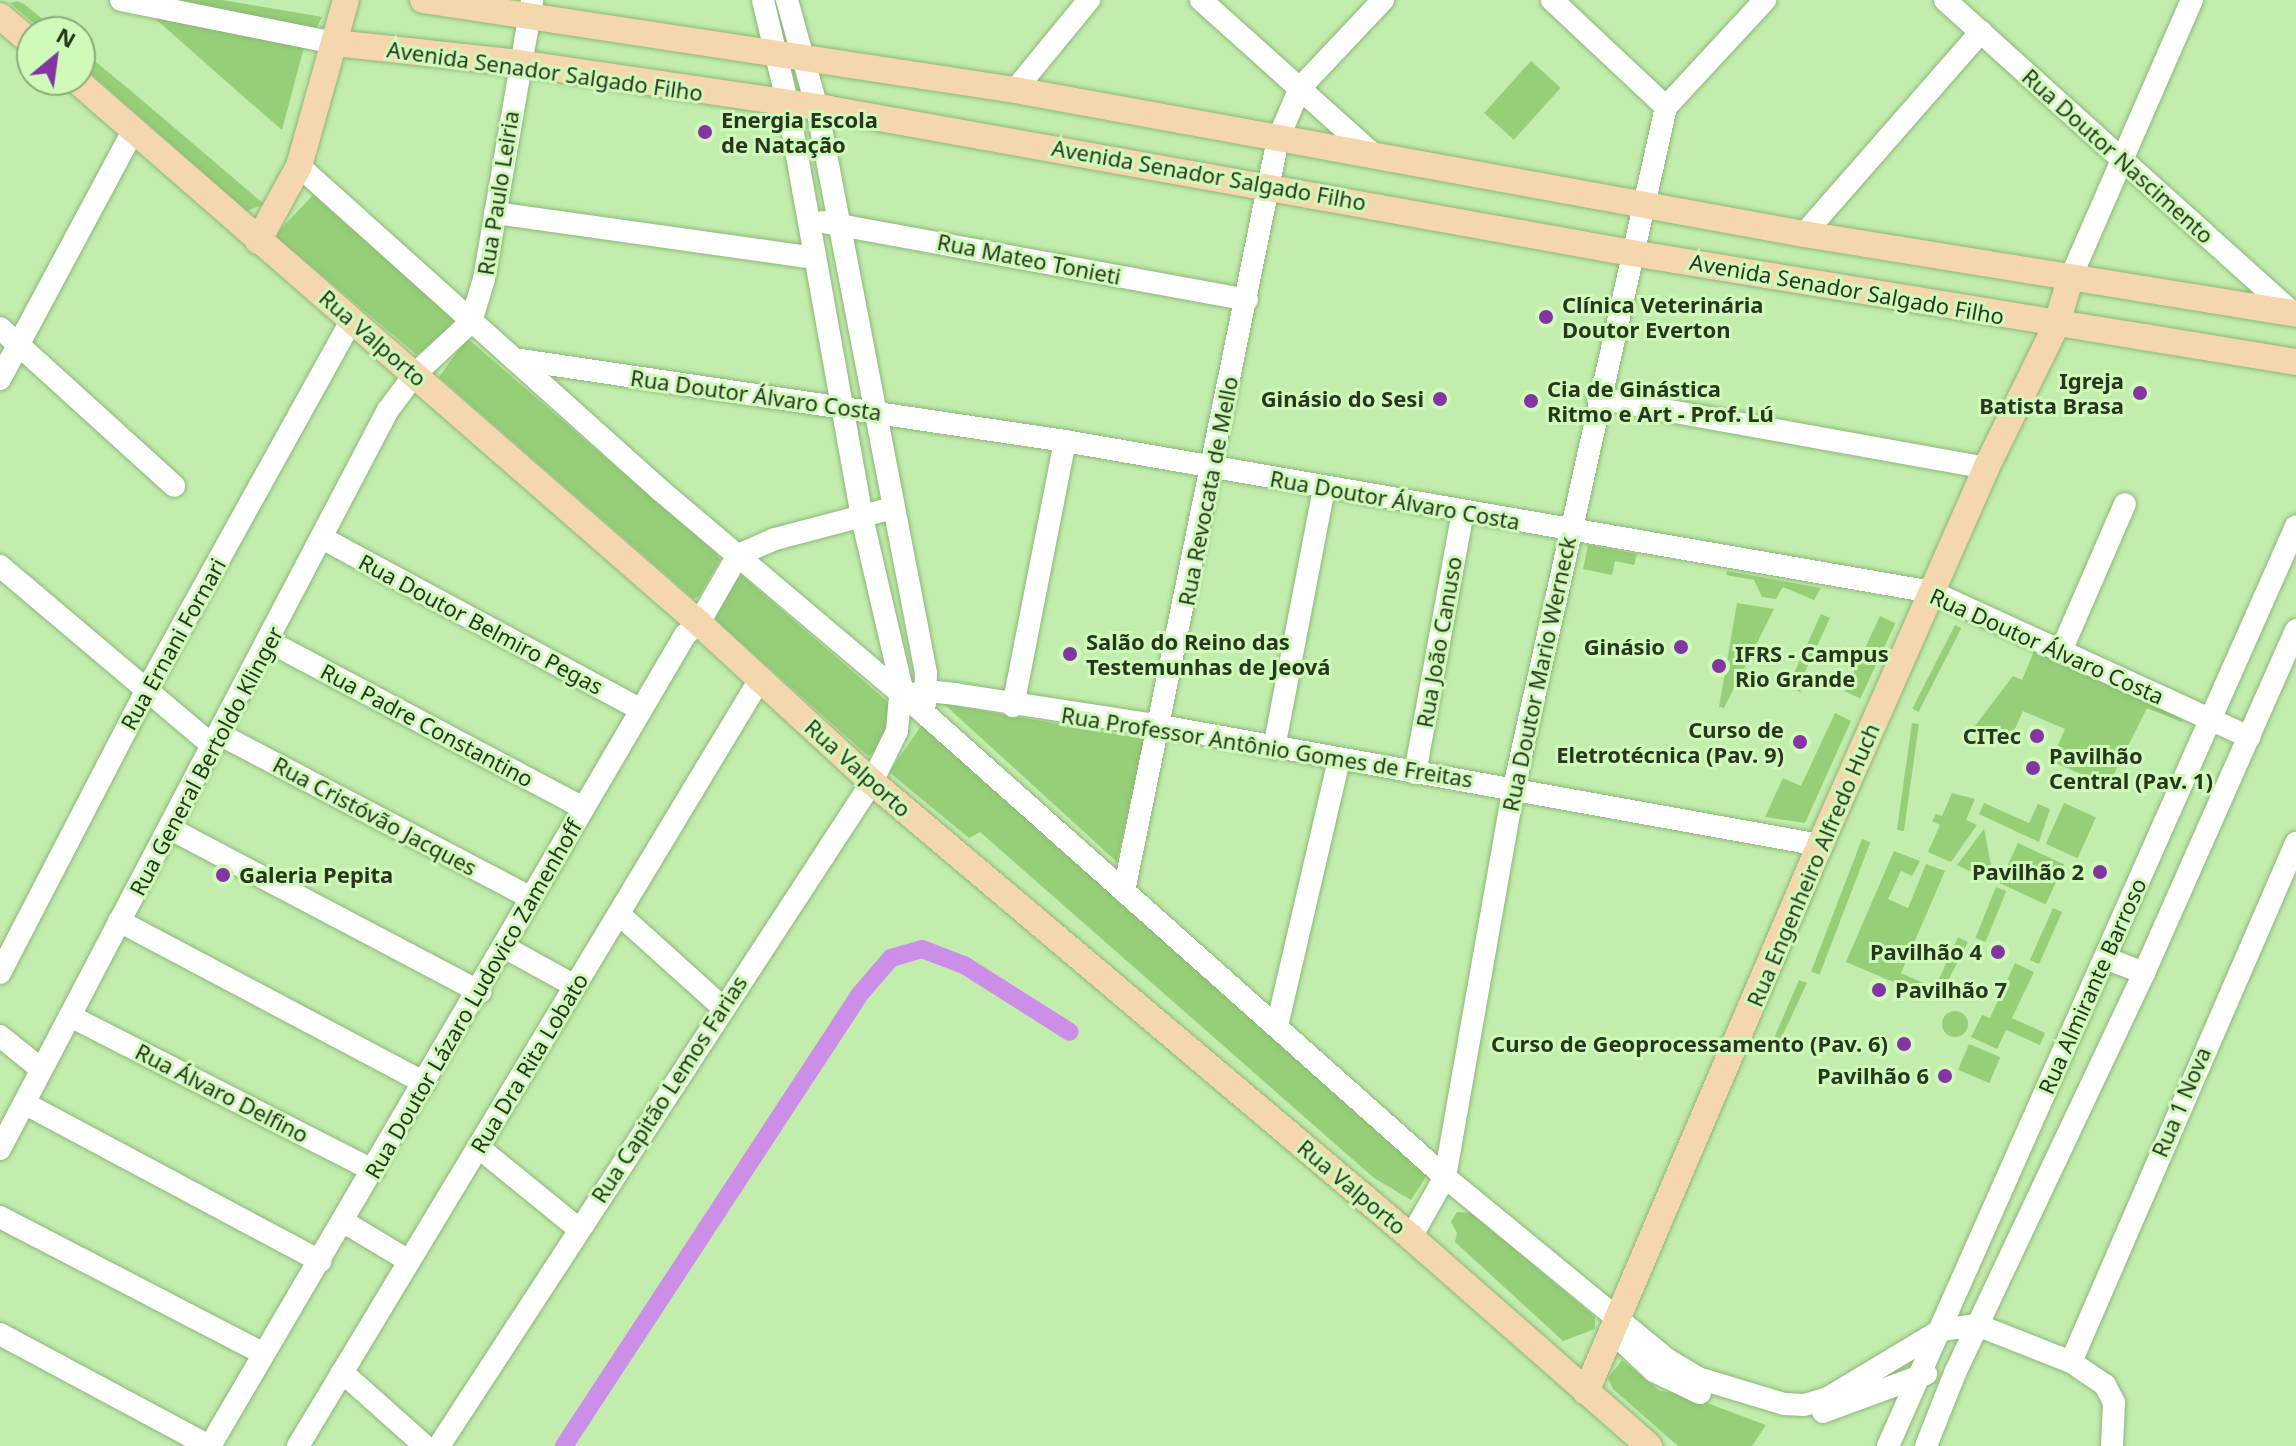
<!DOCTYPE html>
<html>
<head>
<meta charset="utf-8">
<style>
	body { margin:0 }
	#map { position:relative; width:2296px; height:1446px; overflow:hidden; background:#c2edad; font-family:"Noto Sans",sans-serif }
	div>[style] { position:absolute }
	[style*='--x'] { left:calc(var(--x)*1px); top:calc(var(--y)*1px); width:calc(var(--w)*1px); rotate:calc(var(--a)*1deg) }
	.green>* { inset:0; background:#96cf78; transform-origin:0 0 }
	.round { border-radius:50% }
	.canal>* { height:18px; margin:-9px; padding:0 9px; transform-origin:9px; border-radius:9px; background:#cd8ee8 }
	.roads { filter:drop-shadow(0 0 2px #8db678) drop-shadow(0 0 2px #8db678) }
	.minor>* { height:22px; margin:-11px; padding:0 11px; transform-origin:11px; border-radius:11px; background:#fff }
	.major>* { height:26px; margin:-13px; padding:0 13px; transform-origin:13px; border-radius:13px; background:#f5d7ae }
	.dots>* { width:22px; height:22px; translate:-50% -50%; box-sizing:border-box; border:4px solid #cffab9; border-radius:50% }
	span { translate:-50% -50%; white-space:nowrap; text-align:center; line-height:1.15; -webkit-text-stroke:6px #cffab9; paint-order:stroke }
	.street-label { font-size:22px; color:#27371e }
	.poi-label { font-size:22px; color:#27371e; font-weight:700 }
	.left { translate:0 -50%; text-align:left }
	.right { translate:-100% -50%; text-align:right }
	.north { position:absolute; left:16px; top:16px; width:80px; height:80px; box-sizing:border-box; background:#cffab9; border:2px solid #8cac7b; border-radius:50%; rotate:29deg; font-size:22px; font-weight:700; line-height:32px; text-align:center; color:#27371e }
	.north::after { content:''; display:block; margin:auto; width:28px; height:36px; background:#8534a4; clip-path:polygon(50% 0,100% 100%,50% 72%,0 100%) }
</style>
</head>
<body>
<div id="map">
	<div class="green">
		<i style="clip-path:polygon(172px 0,223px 0,322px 17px,316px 29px)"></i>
		<i style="clip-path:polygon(17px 1px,24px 4px,59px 32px,44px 32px,10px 3px)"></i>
		<i style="clip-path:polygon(151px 15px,304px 47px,282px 130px,245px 98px)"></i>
		<i style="clip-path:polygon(80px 49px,130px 90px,264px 204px,247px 211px,80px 64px)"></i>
		<i style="left:1531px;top:61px;width:40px;height:70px;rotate:42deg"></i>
		<i style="clip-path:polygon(313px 195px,450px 314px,454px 321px,450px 327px,417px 355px,279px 239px,276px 234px)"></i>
		<i style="clip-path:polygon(467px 338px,716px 553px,720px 560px,699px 596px,694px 599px,439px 377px)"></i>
		<i style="clip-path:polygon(1588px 545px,1637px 554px,1634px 565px,1615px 561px,1612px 575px,1583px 569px)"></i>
		<i style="clip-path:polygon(1727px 571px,1821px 588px,1814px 600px,1783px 587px,1776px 599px,1762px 597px,1754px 580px,1726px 575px)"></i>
		<i style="clip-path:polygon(739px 573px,889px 703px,893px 711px,879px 749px,868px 756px,716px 620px,714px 612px)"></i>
		<i style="clip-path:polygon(1737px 603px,1774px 609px,1724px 708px,1719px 707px)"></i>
		<i style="clip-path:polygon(1821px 614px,1830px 618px,1798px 687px,1802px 693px,1788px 686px)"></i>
		<i style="left:1880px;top:616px;width:17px;height:83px;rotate:25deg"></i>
		<i style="left:1955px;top:625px;width:7px;height:94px;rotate:27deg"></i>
		<i style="clip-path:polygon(2034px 651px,2184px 718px,2182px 722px,2147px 708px,2108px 786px,2051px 761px,2065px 729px,2023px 711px,2009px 742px,1974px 727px,2013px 676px,2022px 680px)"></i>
		<i style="clip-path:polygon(944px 704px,1144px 739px,1117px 862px)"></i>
		<i style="clip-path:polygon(1835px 713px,1851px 721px,1805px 823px,1765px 817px,1783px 778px,1801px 786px)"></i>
		<i style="clip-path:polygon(924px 722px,1429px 1172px,1411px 1200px,1374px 1178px,980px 832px,969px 838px,889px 772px)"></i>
		<i style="left:1912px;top:723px;width:7px;height:108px;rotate:8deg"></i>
		<i style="clip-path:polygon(1952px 793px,1975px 799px,1966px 820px,1977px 825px,1951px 862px,1928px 852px,1940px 825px,1932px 821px,1936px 814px,1942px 816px)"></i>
		<i style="clip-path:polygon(1984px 803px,2029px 823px,2038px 804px,2050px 809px,2039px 842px,1979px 814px)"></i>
		<i style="left:2064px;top:803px;width:35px;height:45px;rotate:24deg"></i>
		<i style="clip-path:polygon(1984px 829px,1993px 875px,1991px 881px,1957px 865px)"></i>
		<i style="left:1862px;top:839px;width:9px;height:142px;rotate:21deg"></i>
		<i style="left:2018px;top:843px;width:51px;height:44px;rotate:25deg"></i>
		<i style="clip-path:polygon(1894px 851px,1920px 861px,1912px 876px,1901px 871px,1888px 899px,1908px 908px,1926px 864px,1945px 871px,1901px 973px,1935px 988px,1958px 937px,1968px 942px,1941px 994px,1934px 991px,1931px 998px,1846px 962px)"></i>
		<i style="left:1996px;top:887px;width:11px;height:55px;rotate:22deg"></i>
		<i style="left:2053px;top:908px;width:10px;height:57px;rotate:24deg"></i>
		<i style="clip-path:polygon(2015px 963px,2034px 972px,2012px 1018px,2045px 1033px,2040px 1045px,2006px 1030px,1997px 1049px,1971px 1037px,1982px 1015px,1990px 1018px)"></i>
		<i style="clip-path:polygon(1799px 980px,1807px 983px,1778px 1045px,1772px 1043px)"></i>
		<i class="round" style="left:1942px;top:1011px;width:26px;height:26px"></i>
		<i style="left:1969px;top:1044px;width:34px;height:28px;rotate:23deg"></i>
		<i style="clip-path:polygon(1457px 1212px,1472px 1213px,1595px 1317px,1595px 1329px,1563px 1341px,1455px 1242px,1457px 1233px,1451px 1222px)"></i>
		<i style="clip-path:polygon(1622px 1360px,1660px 1391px,1683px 1394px,1766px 1425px,1752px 1446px,1678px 1446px,1613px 1389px,1608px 1378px)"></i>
	</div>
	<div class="canal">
		<i style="--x:564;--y:1446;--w:540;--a:-56.78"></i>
		<i style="--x:860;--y:994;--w:48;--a:-49.3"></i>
		<i style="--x:891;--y:958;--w:32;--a:-16"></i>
		<i style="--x:922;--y:949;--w:45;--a:20.9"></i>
		<i style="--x:964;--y:965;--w:125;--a:32.3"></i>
	</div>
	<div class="roads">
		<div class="minor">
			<i style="--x:121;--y:0;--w:218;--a:11.4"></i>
			<i style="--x:787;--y:0;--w:112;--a:74.5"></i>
			<i style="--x:817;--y:108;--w:575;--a:79.08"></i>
			<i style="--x:926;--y:673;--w:31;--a:92"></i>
			<i style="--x:1201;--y:0;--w:232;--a:41.9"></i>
			<i style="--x:1552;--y:0;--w:156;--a:43.2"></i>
			<i style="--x:1945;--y:0;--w:466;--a:42"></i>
			<i style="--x:1015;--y:90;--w:117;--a:-50.6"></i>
			<i style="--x:299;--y:166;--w:485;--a:41.9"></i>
			<i style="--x:660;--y:490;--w:346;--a:40.2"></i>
			<i style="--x:924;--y:713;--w:698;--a:41.69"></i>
			<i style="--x:1445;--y:1177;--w:288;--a:39.4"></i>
			<i style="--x:1668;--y:1360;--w:35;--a:31"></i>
			<i style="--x:1698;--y:1378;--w:90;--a:16.8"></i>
			<i style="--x:1784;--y:1404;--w:20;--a:3"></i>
			<i style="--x:1804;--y:1405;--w:25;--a:-16"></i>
			<i style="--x:1828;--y:1398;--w:132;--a:-31"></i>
			<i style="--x:1941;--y:1330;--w:36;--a:-8"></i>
			<i style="--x:1977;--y:1325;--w:101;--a:21.5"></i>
			<i style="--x:2071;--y:1362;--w:41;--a:34.1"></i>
			<i style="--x:2105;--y:1385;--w:20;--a:63"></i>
			<i style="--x:2114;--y:1403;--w:43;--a:92.7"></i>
			<i style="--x:495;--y:213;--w:323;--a:8"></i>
			<i style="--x:823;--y:222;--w:431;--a:10.4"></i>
			<i style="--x:1804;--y:234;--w:269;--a:-48.8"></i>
			<i style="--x:2070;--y:279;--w:305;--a:-66.4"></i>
			<i style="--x:0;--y:328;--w:235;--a:42.2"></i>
			<i style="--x:514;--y:359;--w:557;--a:8.46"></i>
			<i style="--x:1065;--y:441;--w:880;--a:9.88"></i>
			<i style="--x:1932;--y:592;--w:349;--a:24.6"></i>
			<i style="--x:0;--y:379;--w:284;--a:-61.8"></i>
			<i style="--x:1598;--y:398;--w:394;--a:10.2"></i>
			<i style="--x:322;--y:538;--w:362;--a:28.3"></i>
			<i style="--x:0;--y:566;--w:279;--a:40.2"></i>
			<i style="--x:270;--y:642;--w:354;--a:27.9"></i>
			<i style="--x:2061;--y:651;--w:160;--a:-66.5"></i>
			<i style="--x:902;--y:696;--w:25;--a:-11"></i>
			<i style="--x:927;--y:691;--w:28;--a:6"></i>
			<i style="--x:955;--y:694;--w:208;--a:8.8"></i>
			<i style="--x:1161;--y:726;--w:670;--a:10.24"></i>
			<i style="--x:1013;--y:706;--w:270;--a:-78.9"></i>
			<i style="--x:219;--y:734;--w:352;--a:27.7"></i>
			<i style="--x:1274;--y:748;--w:265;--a:-79.1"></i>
			<i style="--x:1415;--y:773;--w:265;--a:-79.6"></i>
			<i style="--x:169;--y:828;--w:352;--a:27.8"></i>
			<i style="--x:1124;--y:891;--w:768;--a:-78.43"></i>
			<i style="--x:1278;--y:139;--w:56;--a:-66.7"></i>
			<i style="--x:1300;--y:88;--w:121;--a:-46.7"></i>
			<i style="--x:620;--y:915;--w:137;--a:42"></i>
			<i style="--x:119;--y:921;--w:346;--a:27.9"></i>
			<i style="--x:506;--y:948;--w:79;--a:28.8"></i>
			<i style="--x:2105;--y:958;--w:42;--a:21"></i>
			<i style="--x:0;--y:973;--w:318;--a:-62.6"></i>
			<i style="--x:146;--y:691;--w:425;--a:-61"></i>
			<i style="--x:70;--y:1016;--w:341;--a:27"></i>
			<i style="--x:1277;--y:1026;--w:273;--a:-76.9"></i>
			<i style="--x:0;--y:1036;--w:53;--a:38.8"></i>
			<i style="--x:24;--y:1103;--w:336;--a:28.1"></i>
			<i style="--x:478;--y:1147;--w:130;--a:39.1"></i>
			<i style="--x:0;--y:1149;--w:835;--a:-62.3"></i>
			<i style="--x:388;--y:410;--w:45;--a:-53.1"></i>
			<i style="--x:415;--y:374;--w:76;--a:-42.9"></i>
			<i style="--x:471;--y:322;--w:45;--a:-73.2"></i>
			<i style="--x:484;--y:279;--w:283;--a:-80.2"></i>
			<i style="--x:0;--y:1217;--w:297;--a:27.4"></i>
			<i style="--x:344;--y:1222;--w:76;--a:31"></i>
			<i style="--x:1411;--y:1237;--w:69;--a:-60.5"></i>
			<i style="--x:1445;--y:1177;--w:396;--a:-80"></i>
			<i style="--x:1514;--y:787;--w:697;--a:-77.4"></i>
			<i style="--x:1666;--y:107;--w:146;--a:-47.2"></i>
			<i style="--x:0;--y:1334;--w:237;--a:28.2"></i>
			<i style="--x:1620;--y:1339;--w:47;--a:43.3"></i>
			<i style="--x:1654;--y:1371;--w:51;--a:25.6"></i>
			<i style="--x:2071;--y:1362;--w:566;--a:-66.56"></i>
			<i style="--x:342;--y:1372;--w:111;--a:41.7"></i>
			<i style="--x:1823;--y:1412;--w:110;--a:-20.3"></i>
			<i style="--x:210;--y:1446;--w:940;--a:-59.64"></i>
			<i style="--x:685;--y:635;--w:18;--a:-41"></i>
			<i style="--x:699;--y:623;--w:78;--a:-60.2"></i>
			<i style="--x:738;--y:555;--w:40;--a:-23.4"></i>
			<i style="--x:775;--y:539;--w:121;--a:-14.8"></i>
			<i style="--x:298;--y:1446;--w:895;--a:-58.94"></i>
			<i style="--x:439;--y:1446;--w:793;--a:-56.89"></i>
			<i style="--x:872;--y:782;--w:57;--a:-63.9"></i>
			<i style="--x:897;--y:731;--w:46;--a:-85"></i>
			<i style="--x:901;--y:685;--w:172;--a:-103.1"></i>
			<i style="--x:862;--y:517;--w:419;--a:-100.2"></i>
			<i style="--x:788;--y:105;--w:108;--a:-103.4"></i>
			<i style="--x:1888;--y:1446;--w:1006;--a:-66.08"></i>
			<i style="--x:1926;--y:1446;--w:79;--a:-68.3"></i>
			<i style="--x:1955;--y:1373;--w:442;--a:-64.7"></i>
			<i style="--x:2144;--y:973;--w:375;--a:-66.1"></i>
		</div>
		<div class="major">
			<i style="--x:423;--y:0;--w:599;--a:8.64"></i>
			<i style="--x:1015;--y:90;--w:802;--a:10.34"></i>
			<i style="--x:1804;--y:234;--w:498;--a:9.2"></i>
			<i style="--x:0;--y:16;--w:42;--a:40.2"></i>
			<i style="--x:335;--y:43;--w:185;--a:6.2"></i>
			<i style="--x:519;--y:63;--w:313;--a:8.4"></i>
			<i style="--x:829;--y:109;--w:816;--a:10.17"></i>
			<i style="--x:1632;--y:253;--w:673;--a:9.32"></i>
			<i style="--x:76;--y:80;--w:826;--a:41.08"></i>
			<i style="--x:699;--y:623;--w:235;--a:42.6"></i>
			<i style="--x:872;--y:782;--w:705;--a:40.17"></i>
			<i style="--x:1411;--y:1237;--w:317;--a:41.3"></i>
			<i style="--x:258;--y:241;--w:85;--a:-61.3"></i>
			<i style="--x:299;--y:166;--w:173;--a:-74.2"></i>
			<i style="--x:1586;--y:1392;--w:595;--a:-66.84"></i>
			<i style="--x:1820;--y:845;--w:412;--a:-66.2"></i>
			<i style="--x:1986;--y:468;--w:161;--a:-63.8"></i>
			<i style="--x:2057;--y:324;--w:47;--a:-73.9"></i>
		</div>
	</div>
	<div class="dots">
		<i style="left:705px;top:132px;background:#8534a4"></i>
		<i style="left:1546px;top:317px;background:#8534a4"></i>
		<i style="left:2140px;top:393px;background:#8534a4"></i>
		<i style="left:1440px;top:399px;background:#8534a4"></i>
		<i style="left:1531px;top:401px;background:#8534a4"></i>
		<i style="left:1681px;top:647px;background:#8534a4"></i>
		<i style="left:1070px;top:654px;background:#8534a4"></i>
		<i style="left:1719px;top:666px;background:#8534a4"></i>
		<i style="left:2037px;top:736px;background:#8534a4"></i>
		<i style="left:1800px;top:742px;background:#8534a4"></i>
		<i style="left:2033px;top:768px;background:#8534a4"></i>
		<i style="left:2100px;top:872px;background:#8534a4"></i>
		<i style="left:223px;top:875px;background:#8534a4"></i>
		<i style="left:1998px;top:952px;background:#8534a4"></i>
		<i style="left:1879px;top:990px;background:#8534a4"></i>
		<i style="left:1904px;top:1044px;background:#8534a4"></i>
		<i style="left:1945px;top:1076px;background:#8534a4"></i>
	</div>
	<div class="street-label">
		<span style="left:545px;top:71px;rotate:8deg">Avenida Senador Salgado Filho</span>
		<span style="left:2118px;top:156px;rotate:42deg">Rua Doutor Nascimento</span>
		<span style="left:1209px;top:175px;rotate:10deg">Avenida Senador Salgado Filho</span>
		<span style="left:498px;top:193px;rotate:-81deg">Rua Paulo Leiria</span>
		<span style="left:1029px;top:259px;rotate:11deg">Rua Mateo Tonieti</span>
		<span style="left:1847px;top:289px;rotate:10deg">Avenida Senador Salgado Filho</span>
		<span style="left:373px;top:338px;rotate:41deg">Rua Valporto</span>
		<span style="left:756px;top:395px;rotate:8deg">Rua Doutor Álvaro Costa</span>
		<span style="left:1208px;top:491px;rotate:-79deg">Rua Revocata de Mello</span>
		<span style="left:1395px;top:500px;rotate:10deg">Rua Doutor Álvaro Costa</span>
		<span style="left:481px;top:624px;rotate:28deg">Rua Doutor Belmiro Pegas</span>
		<span style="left:1439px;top:642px;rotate:-80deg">Rua João Canuso</span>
		<span style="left:173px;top:644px;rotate:-61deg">Rua Ernani Fornari</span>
		<span style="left:2047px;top:646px;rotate:24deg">Rua Doutor Álvaro Costa</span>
		<span style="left:1539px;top:674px;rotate:-78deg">Rua Doutor Mario Werneck</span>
		<span style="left:427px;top:725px;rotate:28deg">Rua Padre Constantino</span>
		<span style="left:1267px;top:747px;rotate:9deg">Rua Professor Antônio Gomes de Freitas</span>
		<span style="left:206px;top:761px;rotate:-62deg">Rua General Bertoldo Klinger</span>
		<span style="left:858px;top:768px;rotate:42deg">Rua Valporto</span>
		<span style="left:375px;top:816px;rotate:28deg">Rua Cristóvão Jacques</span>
		<span style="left:1813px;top:865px;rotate:-67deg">Rua Engenheiro Alfredo Huch</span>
		<span style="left:2092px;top:986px;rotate:-66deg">Rua Almirante Barroso</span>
		<span style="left:473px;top:999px;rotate:-60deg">Rua Doutor Lázaro Ludovico Zamenhoff</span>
		<span style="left:529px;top:1063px;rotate:-59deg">Rua Dra Rita Lobato</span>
		<span style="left:669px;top:1089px;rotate:-57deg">Rua Capitão Lemos Farias</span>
		<span style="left:222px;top:1093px;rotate:27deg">Rua Álvaro Delfino</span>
		<span style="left:2181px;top:1102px;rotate:-67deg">Rua 1 Nova</span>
		<span style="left:1352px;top:1187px;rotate:40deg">Rua Valporto</span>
	</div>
	<div class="poi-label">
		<span class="left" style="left:721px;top:132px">Energia Escola<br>de Natação</span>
		<span class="left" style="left:1562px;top:317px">Clínica Veterinária<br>Doutor Everton</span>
		<span class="right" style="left:2124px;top:393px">Igreja<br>Batista Brasa</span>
		<span class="left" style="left:1547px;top:401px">Cia de Ginástica<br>Ritmo e Art - Prof. Lú</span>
		<span class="right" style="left:1424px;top:399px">Ginásio do Sesi</span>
		<span class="left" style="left:1086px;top:654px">Salão do Reino das<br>Testemunhas de Jeová</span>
		<span class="right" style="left:1665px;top:647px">Ginásio</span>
		<span class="left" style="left:1735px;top:666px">IFRS - Campus<br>Rio Grande</span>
		<span class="right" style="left:1784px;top:742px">Curso de<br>Eletrotécnica (Pav. 9)</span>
		<span class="right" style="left:2021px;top:736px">CITec</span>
		<span class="left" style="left:2049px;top:768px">Pavilhão<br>Central (Pav. 1)</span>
		<span class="right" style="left:2084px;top:872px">Pavilhão 2</span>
		<span class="left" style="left:239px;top:875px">Galeria Pepita</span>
		<span class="right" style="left:1982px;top:952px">Pavilhão 4</span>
		<span class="left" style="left:1895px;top:990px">Pavilhão 7</span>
		<span class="right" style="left:1888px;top:1044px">Curso de Geoprocessamento (Pav. 6)</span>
		<span class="right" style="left:1929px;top:1076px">Pavilhão 6</span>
	</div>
	<div class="north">N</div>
</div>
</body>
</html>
